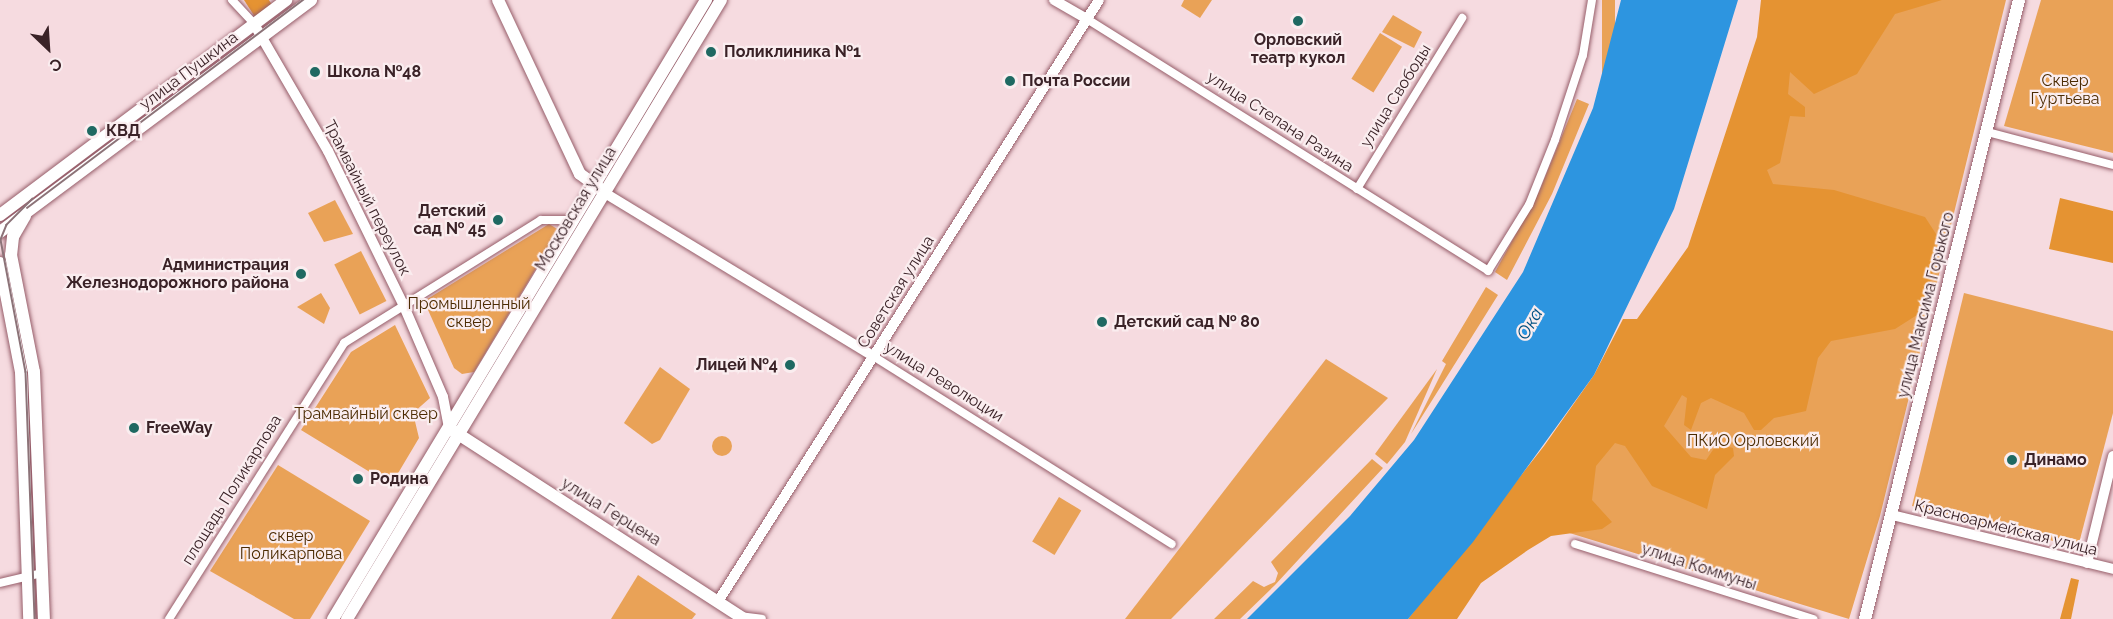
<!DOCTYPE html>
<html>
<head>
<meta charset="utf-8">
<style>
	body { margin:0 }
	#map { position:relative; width:2113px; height:619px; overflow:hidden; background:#f6dbe0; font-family:Raleway,sans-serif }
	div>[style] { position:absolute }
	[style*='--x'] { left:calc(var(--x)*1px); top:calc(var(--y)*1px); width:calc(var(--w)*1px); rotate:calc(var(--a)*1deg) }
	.green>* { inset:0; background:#e9a257; transform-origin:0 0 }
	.round { border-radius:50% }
	.forest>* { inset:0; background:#e59332 }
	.water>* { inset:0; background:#2d95e0 }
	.roads { filter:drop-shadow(0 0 2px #965d69) drop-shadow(0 0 2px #965d69) }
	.minor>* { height:8px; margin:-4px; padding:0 4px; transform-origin:4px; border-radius:4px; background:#fff }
	.tertiary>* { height:10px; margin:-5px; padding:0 5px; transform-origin:5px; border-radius:5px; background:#fff }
	.secondary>* { height:12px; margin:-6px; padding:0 6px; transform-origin:6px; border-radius:6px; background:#fff }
	.primary>* { height:12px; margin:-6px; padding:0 6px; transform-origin:6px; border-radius:6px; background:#fff }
	.tram>* { height:1.5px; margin:-0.75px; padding:0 0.75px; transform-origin:0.75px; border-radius:0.75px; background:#8c7378 }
	.dots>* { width:16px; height:16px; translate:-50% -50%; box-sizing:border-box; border:3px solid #faedef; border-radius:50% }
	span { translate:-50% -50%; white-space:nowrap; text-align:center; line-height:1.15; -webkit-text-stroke:4.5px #faedef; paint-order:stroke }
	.poi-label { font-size:16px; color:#3a2227; font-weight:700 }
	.left { translate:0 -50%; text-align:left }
	.right { translate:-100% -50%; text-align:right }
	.street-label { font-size:16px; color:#3a2227 }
	.park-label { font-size:16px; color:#4c2b02 }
	.water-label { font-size:18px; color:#004f81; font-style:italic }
	.north { position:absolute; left:18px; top:18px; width:60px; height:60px; -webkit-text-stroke:4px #faedef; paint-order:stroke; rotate:155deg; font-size:16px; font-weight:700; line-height:24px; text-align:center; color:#3a2227 }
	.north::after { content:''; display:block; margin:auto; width:21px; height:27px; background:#3a2227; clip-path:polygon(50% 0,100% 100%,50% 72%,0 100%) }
</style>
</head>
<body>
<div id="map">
	<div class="green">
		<i style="clip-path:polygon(1184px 0,1212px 0,1200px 18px,1181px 6px)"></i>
		<i style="left:1602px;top:0;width:13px;height:97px"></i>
		<i style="clip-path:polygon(1770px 0,2006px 0,1880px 516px,1849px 619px,1521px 518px,1689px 272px)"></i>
		<i style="clip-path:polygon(2041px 0,2113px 0,2113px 153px,2004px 126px)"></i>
		<i style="clip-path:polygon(1393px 15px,1422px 32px,1414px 48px,1382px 32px)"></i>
		<i style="left:1380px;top:33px;width:26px;height:54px;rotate:32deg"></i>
		<i style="clip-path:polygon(1577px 99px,1589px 104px,1552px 194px,1507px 280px,1495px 272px,1539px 192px)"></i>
		<i style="clip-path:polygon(335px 200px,353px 234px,324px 242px,308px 213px)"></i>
		<i style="clip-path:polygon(549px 224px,559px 230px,474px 372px,462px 374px,454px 368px,424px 301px)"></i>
		<i style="left:361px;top:251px;width:56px;height:30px;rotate:63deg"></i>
		<i style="clip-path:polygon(1486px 287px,1498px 295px,1411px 434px,1446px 364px,1442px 361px)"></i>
		<i style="clip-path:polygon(321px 293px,330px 308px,324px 324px,297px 307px)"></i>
		<i style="clip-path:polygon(1964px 293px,2113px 331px,2113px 413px,2078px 547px,1912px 506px)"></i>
		<i style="clip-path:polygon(395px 325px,430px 398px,413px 413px,419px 438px,391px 485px,301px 430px,351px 352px)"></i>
		<i style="clip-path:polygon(1326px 359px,1388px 398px,1171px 619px,1125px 619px)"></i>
		<i style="clip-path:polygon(660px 367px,690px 389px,660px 440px,652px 444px,624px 423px)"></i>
		<i style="clip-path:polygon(1437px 369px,1405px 442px,1387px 464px,1375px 454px)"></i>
		<i class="round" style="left:712px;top:436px;width:20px;height:20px"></i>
		<i style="clip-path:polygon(1372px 459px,1383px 468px,1275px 585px,1240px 619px,1214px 619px,1253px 581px,1264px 587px,1275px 582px,1278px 573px,1271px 562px)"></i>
		<i style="clip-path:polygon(278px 465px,370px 521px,310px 619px,294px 619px,210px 571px)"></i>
		<i style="left:1059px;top:497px;width:26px;height:52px;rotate:31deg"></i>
		<i style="clip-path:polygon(638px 575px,696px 614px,692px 619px,611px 619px)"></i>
	</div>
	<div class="forest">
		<i style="clip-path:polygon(244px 0,269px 0,272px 5px,255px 17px)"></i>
		<i style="clip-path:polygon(1761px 0,1942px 0,1895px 14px,1857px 74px,1814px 94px,1790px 72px,1788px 94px,1805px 107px,1805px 117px,1790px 116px,1780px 163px,1767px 170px,1773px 184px,1834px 190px,1925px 217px,1936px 234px,1932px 276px,1917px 315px,1895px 329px,1831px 341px,1818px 358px,1806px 411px,1774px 418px,1761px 430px,1754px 430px,1744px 413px,1711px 398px,1701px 403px,1691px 430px,1684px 425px,1687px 398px,1682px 395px,1664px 426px,1691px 457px,1706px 460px,1717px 444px,1733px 448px,1734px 456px,1715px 475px,1707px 509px,1652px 486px,1625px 446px,1615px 443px,1596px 466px,1592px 500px,1612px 522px,1602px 529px,1551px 536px,1528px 550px,1481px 583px,1457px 619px,1408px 619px,1544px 446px,1594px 375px,1623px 319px,1637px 319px,1688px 247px,1757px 37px)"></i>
		<i style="clip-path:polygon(2060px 198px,2113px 211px,2113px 263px,2049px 249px)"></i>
		<i style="clip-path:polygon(2071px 578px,2079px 580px,2071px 619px,2060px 619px)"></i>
	</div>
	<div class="water">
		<i style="clip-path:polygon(1621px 0,1738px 0,1674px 209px,1594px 375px,1473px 542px,1408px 619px,1247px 619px,1350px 516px,1414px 440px,1523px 272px,1593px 108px)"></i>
	</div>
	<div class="roads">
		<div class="minor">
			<i style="--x:232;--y:0;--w:33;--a:47"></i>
			<i style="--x:1087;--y:19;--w:474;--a:32.1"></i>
			<i style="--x:1488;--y:271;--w:78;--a:-58.2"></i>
			<i style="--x:1529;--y:205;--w:70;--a:-68.2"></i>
			<i style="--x:1555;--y:140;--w:89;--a:-71.8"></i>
			<i style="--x:1583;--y:55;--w:56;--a:-80.7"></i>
			<i style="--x:1987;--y:132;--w:130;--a:14.7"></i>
			<i style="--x:1357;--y:189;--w:201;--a:-58.4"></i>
			<i style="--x:873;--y:356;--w:353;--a:32.2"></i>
			<i style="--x:1575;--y:544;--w:250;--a:17.5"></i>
			<i style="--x:0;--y:583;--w:43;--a:-13.4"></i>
			<i style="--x:739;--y:616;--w:23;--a:7"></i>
			<i style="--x:169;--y:619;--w:327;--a:-57.6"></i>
			<i style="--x:344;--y:343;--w:232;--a:-32"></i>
			<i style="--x:541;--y:220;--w:31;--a:0"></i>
		</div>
		<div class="tertiary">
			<i style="--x:1054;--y:0;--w:38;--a:30"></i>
			<i style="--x:254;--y:24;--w:147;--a:59.8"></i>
			<i style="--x:328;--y:151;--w:170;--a:63.9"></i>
			<i style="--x:403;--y:304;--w:101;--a:66.7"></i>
			<i style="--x:443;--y:397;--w:32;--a:79"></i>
			<i style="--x:605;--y:193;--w:314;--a:31.3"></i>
			<i style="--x:1892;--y:515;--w:228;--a:13.7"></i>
			<i style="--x:2087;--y:563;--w:110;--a:-76.3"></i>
			<i style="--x:719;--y:600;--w:710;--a:-57.65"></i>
		</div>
		<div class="secondary">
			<i style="--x:498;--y:0;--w:192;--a:64.8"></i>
			<i style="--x:580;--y:174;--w:29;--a:36"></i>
			<i style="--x:0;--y:215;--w:358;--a:-36.9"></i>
			<i style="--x:25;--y:216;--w:24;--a:120"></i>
			<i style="--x:13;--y:237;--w:18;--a:96"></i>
			<i style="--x:11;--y:255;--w:119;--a:78.9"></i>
			<i style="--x:34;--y:372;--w:247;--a:87.7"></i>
			<i style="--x:0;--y:232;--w:388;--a:-36.7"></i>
			<i style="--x:0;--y:263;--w:111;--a:79.1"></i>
			<i style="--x:21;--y:372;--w:247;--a:88.1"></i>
			<i style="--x:1865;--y:619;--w:638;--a:-76.03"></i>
		</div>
		<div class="primary">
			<i style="--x:452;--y:430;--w:348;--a:32.9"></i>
			<i style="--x:333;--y:619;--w:723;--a:-58.93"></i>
			<i style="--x:347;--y:619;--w:723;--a:-58.86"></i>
		</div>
	</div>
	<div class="tram">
		<i style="--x:33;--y:199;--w:37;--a:135"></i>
		<i style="--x:7;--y:225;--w:16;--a:112"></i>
		<i style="--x:1;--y:240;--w:134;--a:79.3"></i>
		<i style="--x:26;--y:372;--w:247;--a:87.9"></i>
		<i style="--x:27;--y:208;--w:346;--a:-37"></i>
	</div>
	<div class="dots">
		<i style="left:1298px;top:21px;background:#1f6962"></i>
		<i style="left:711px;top:52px;background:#1f6962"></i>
		<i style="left:315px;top:72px;background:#1f6962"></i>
		<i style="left:1010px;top:81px;background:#1f6962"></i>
		<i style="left:92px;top:131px;background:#1f6962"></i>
		<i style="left:498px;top:220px;background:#1f6962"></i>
		<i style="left:301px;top:274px;background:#1f6962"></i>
		<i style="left:1102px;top:322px;background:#1f6962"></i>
		<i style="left:790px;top:365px;background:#1f6962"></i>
		<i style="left:134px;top:428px;background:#1f6962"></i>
		<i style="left:2012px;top:460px;background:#1f6962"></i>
		<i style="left:358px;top:479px;background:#1f6962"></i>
	</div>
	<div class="poi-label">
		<span style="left:1298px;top:49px">Орловский<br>театр кукол</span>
		<span class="left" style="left:724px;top:52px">Поликлиника №1</span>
		<span class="left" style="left:327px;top:72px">Школа №48</span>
		<span class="left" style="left:1022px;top:81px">Почта России</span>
		<span class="left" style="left:106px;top:131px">КВД</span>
		<span class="right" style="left:486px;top:220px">Детский<br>сад № 45</span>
		<span class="right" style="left:289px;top:274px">Администрация<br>Железнодорожного района</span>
		<span class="left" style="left:1114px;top:322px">Детский сад № 80</span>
		<span class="right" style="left:778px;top:365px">Лицей №4</span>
		<span class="left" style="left:146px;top:428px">FreeWay</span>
		<span class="left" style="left:2024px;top:460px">Динамо</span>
		<span class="left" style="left:370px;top:479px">Родина</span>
	</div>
	<div class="street-label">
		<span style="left:189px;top:71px;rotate:-37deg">улица Пушкина</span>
		<span style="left:1396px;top:96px;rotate:-58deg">улица Свободы</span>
		<span style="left:1280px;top:122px;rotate:33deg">улица Степана Разина</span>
		<span style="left:367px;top:198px;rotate:63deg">Трамвайный переулок</span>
		<span style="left:576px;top:209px;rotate:-59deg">Московская улица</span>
		<span style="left:896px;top:292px;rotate:-58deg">Советская улица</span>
		<span style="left:1926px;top:305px;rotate:-76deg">улица Максима Горького</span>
		<span style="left:944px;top:382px;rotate:32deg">улица Революции</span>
		<span style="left:232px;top:490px;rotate:-58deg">площадь Поликарпова</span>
		<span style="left:611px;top:512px;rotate:32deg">улица Герцена</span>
		<span style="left:2006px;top:528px;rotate:14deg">Красноармейская улица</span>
		<span style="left:1699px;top:567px;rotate:18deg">улица Коммуны</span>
	</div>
	<div class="park-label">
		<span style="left:2065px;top:90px">Сквер<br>Гуртьева</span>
		<span style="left:469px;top:313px">Промышленный<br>сквер</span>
		<span style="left:366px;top:414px">Трамвайный сквер</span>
		<span style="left:1753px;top:441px">ПКиО Орловский</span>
		<span style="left:291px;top:545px">сквер<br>Поликарпова</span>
	</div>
	<div class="water-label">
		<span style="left:1530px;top:324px;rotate:-60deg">Ока</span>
	</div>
	<div class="north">С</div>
</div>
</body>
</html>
